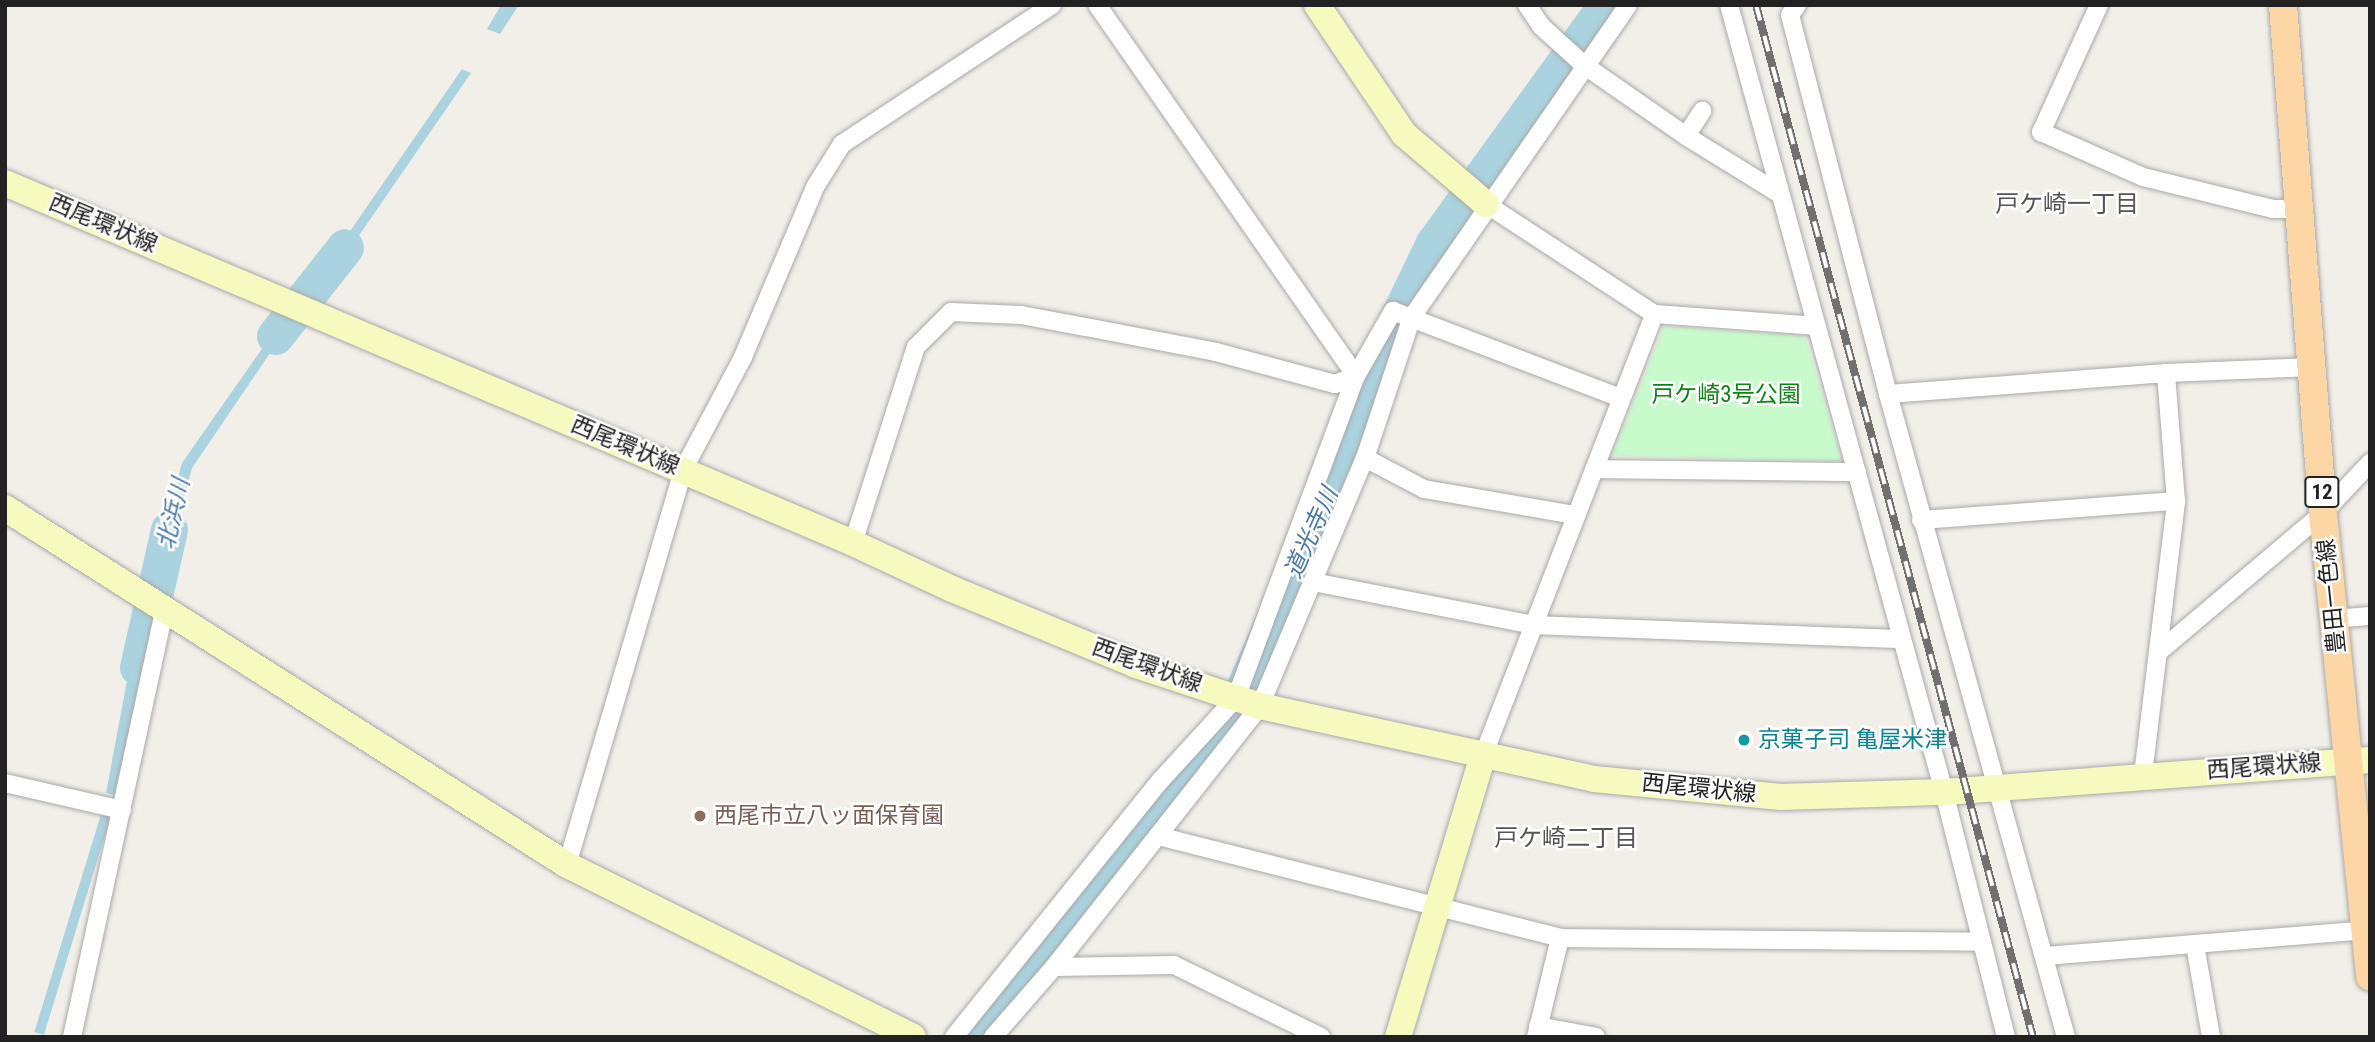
<!DOCTYPE html>
<html>
<head>
<meta charset="utf-8">
<style>
	body { margin:0 }
	#map { position:relative; width:2375px; height:1042px; overflow:hidden; background:#f2efe9; font-family:"Roboto Condensed","Noto Sans JP",sans-serif }
	div>[style] { position:absolute }
	[style*='--x'] { left:calc(var(--x)*1px); top:calc(var(--y)*1px); width:calc(var(--w)*1px); rotate:calc(var(--a)*1deg) }
	.park>* { inset:0; background:#c8facc }
	.water>* { inset:0; background:#aad3df; transform-origin:0 0 }
	.river>* { height:37px; margin:-18.5px; padding:0 18.5px; transform-origin:18.5px; border-radius:18.5px; background:#aad3df }
	.roads { filter:drop-shadow(0 0 2px #a9a9a9) drop-shadow(0 0 2px #a9a9a9) }
	.street>* { height:18px; margin:-9px; padding:0 9px; transform-origin:9px; border-radius:9px; background:#fff }
	.secondary>* { height:26px; margin:-13px; padding:0 13px; transform-origin:13px; border-radius:13px; background:#f7fabf }
	.primary>* { height:28px; margin:-14px; padding:0 14px; transform-origin:14px; border-radius:14px; background:#fcd6a4 }
	.rail>* { height:8px; margin-top:-4px; transform-origin:0; background:repeating-linear-gradient(90deg,#fff 0 16px,#707070 0 32px); box-sizing:border-box; border-block:2px solid #707070 }
	.dots>* { width:19px; height:19px; translate:-50% -50%; box-sizing:border-box; border:4px solid #fff; border-radius:50% }
	span { translate:-50% -50%; white-space:nowrap; text-align:center; line-height:1.15; -webkit-text-stroke:5px #fff; paint-order:stroke }
	.shield-label span { padding:2px 5px; background:#fff; border:2px solid; border-radius:5px; -webkit-text-stroke-width:0 }
	.shield-label { font-size:21px; color:#222; font-weight:700 }
	.street-label { font-size:23px; color:#222 }
	.park-label { font-size:23px; color:#0c8416 }
	.culture-label { font-size:23px; color:#0d838f }
	.left { translate:0 -50%; text-align:left }
	.education-label { font-size:23px; color:#785e54 }
	.neighbourhood-label { font-size:24px; color:#555 }
	.water-label { font-size:24px; color:#4a7aab; font-style:italic }
	.frame { position:absolute; inset:0; border:7px solid #222; pointer-events:none }
</style>
</head>
<body>
<div id="map">
	<div class="park">
		<i style="clip-path:polygon(1664px 326px,1805px 336px,1842px 461px,1612px 456px)"></i>
	</div>
	<div class="water">
		<i style="clip-path:polygon(501px 5px,519px 5px,500px 34px,487px 29px)"></i>
		<i style="clip-path:polygon(462px 69px,471px 73px,329px 279px,325px 293px,306px 284px,319px 276px)"></i>
		<i style="clip-path:polygon(277px 316px,302px 325px,283px 334px,192px 468px,162px 578px,151px 573px,182px 463px,273px 333px)"></i>
		<i style="clip-path:polygon(140px 611px,156px 621px,116px 795px,106px 793px)"></i>
		<i style="left:101px;top:814px;width:10px;height:228px;rotate:17deg"></i>
	</div>
	<div class="river">
		<i style="--x:275;--y:336;--w:113;--a:-51.8"></i>
		<i style="--x:138;--y:667;--w:141;--a:-77.3"></i>
		<i style="--x:980;--y:1037;--w:391;--a:-51.2"></i>
		<i style="--x:1225;--y:732;--w:285;--a:-66.4"></i>
		<i style="--x:1339;--y:471;--w:96;--a:-72.3"></i>
		<i style="--x:1368;--y:380;--w:152;--a:-64.3"></i>
		<i style="--x:1434;--y:243;--w:294;--a:-54.1"></i>
	</div>
	<div class="roads">
		<div class="street">
			<i style="--x:1527;--y:5;--w:25;--a:56"></i>
			<i style="--x:1541;--y:26;--w:58;--a:42.2"></i>
			<i style="--x:1584;--y:65;--w:124;--a:34.8"></i>
			<i style="--x:1686;--y:136;--w:30;--a:-57"></i>
			<i style="--x:1729;--y:5;--w:816;--a:74.72"></i>
			<i style="--x:1944;--y:792;--w:253;--a:75.8"></i>
			<i style="--x:1797;--y:5;--w:12;--a:125"></i>
			<i style="--x:1790;--y:15;--w:391;--a:75.5"></i>
			<i style="--x:1888;--y:394;--w:667;--a:74.53"></i>
			<i style="--x:2099;--y:5;--w:140;--a:114.5"></i>
			<i style="--x:2041;--y:132;--w:111;--a:23.8"></i>
			<i style="--x:2143;--y:177;--w:134;--a:13.8"></i>
			<i style="--x:2273;--y:209;--w:27;--a:0"></i>
			<i style="--x:1686;--y:136;--w:110;--a:31.7"></i>
			<i style="--x:1486;--y:204;--w:201;--a:33.2"></i>
			<i style="--x:1654;--y:314;--w:162;--a:4.2"></i>
			<i style="--x:1888;--y:394;--w:279;--a:-4.3"></i>
			<i style="--x:2166;--y:373;--w:147;--a:-2.3"></i>
			<i style="--x:1365;--y:458;--w:67;--a:27.7"></i>
			<i style="--x:1424;--y:489;--w:152;--a:9.8"></i>
			<i style="--x:1595;--y:469;--w:262;--a:0.7"></i>
			<i style="--x:1921;--y:520;--w:256;--a:-4.3"></i>
			<i style="--x:853;--y:543;--w:206;--a:-72.2"></i>
			<i style="--x:916;--y:347;--w:49;--a:-45"></i>
			<i style="--x:951;--y:312;--w:70;--a:2.5"></i>
			<i style="--x:1021;--y:315;--w:66;--a:10.5"></i>
			<i style="--x:1086;--y:327;--w:132;--a:10.9"></i>
			<i style="--x:1216;--y:352;--w:123;--a:15.1"></i>
			<i style="--x:1335;--y:384;--w:22;--a:-21"></i>
			<i style="--x:1356;--y:376;--w:75;--a:-60.4"></i>
			<i style="--x:1393;--y:311;--w:244;--a:20.9"></i>
			<i style="--x:1313;--y:582;--w:226;--a:11"></i>
			<i style="--x:1535;--y:625;--w:366;--a:2.2"></i>
			<i style="--x:2334;--y:619;--w:36;--a:-5"></i>
			<i style="--x:2161;--y:650;--w:212;--a:-40.2"></i>
			<i style="--x:2323;--y:513;--w:69;--a:-46.8"></i>
			<i style="--x:1483;--y:756;--w:474;--a:-68.8"></i>
			<i style="--x:2143;--y:775;--w:276;--a:-83.1"></i>
			<i style="--x:2176;--y:501;--w:128;--a:-94.5"></i>
			<i style="--x:5;--y:783;--w:120;--a:13"></i>
			<i style="--x:1158;--y:836;--w:415;--a:14.2"></i>
			<i style="--x:1560;--y:938;--w:422;--a:0.5"></i>
			<i style="--x:567;--y:865;--w:412;--a:-73.6"></i>
			<i style="--x:683;--y:470;--w:128;--a:-62"></i>
			<i style="--x:743;--y:357;--w:185;--a:-67"></i>
			<i style="--x:815;--y:187;--w:51;--a:-57.9"></i>
			<i style="--x:842;--y:144;--w:252;--a:-33.5"></i>
			<i style="--x:2195;--y:945;--w:93;--a:80.1"></i>
			<i style="--x:2045;--y:956;--w:326;--a:-4.6"></i>
			<i style="--x:1054;--y:967;--w:120;--a:-1"></i>
			<i style="--x:1174;--y:965;--w:164;--a:26.1"></i>
			<i style="--x:1538;--y:1026;--w:59;--a:10.7"></i>
			<i style="--x:72;--y:1037;--w:436;--a:-77.8"></i>
			<i style="--x:954;--y:1037;--w:330;--a:-51.2"></i>
			<i style="--x:1161;--y:780;--w:111;--a:-47.6"></i>
			<i style="--x:1236;--y:698;--w:344;--a:-69.6"></i>
			<i style="--x:1356;--y:376;--w:452;--a:-124.9"></i>
			<i style="--x:993;--y:1037;--w:93;--a:-48.9"></i>
			<i style="--x:1054;--y:967;--w:333;--a:-51.7"></i>
			<i style="--x:1260;--y:706;--w:269;--a:-67.1"></i>
			<i style="--x:1365;--y:458;--w:149;--a:-71.6"></i>
			<i style="--x:1412;--y:317;--w:379;--a:-55.3"></i>
			<i style="--x:1536;--y:1037;--w:102;--a:-76.4"></i>
		</div>
		<div class="secondary">
			<i style="--x:1317;--y:5;--w:156;--a:56"></i>
			<i style="--x:1404;--y:134;--w:108;--a:40.5"></i>
			<i style="--x:5;--y:183;--w:921;--a:23"></i>
			<i style="--x:853;--y:543;--w:109;--a:24.9"></i>
			<i style="--x:952;--y:589;--w:199;--a:22.4"></i>
			<i style="--x:1136;--y:665;--w:131;--a:18.3"></i>
			<i style="--x:1260;--y:706;--w:342;--a:12.3"></i>
			<i style="--x:1594;--y:779;--w:188;--a:5.5"></i>
			<i style="--x:1781;--y:797;--w:163;--a:-1.8"></i>
			<i style="--x:1944;--y:792;--w:427;--a:-4.3"></i>
			<i style="--x:5;--y:508;--w:666;--a:32.42"></i>
			<i style="--x:567;--y:865;--w:386;--a:26.4"></i>
			<i style="--x:1398;--y:1037;--w:294;--a:-73.2"></i>
		</div>
		<div class="primary">
			<i style="--x:2283;--y:5;--w:510;--a:85.5"></i>
			<i style="--x:2323;--y:513;--w:466;--a:84.2"></i>
		</div>
	</div>
	<div class="rail">
		<i style="--x:1756;--y:5;--w:1069;--a:74.98"></i>
	</div>
	<div class="dots">
		<i style="left:1744px;top:740px;background:#0f9aa8"></i>
		<i style="left:700px;top:816px;background:#8d6e63"></i>
	</div>
	<div class="shield-label">
		<span style="left:2322px;top:492px">12</span>
	</div>
	<div class="street-label">
		<span style="left:103px;top:224px;rotate:23deg">西尾環状線</span>
		<span style="left:625px;top:446px;rotate:23deg">西尾環状線</span>
		<span style="left:2332px;top:596px;rotate:-96deg">豊田一色線</span>
		<span style="left:1147px;top:666px;rotate:20deg">西尾環状線</span>
		<span style="left:2264px;top:767px;rotate:-4deg">西尾環状線</span>
		<span style="left:1699px;top:789px;rotate:6deg">西尾環状線</span>
	</div>
	<div class="park-label">
		<span style="left:1726px;top:395px">戸ケ崎3号公園</span>
	</div>
	<div class="culture-label">
		<span class="left" style="left:1758px;top:740px">京菓子司 亀屋米津</span>
	</div>
	<div class="education-label">
		<span class="left" style="left:714px;top:816px">西尾市立八ッ面保育園</span>
	</div>
	<div class="neighbourhood-label">
		<span style="left:2067px;top:205px">戸ケ崎一丁目</span>
		<span style="left:1566px;top:839px">戸ケ崎二丁目</span>
	</div>
	<div class="water-label">
		<span style="left:174px;top:514px;rotate:-77deg">北浜川</span>
		<span style="left:1312px;top:533px;rotate:-66deg">道光寺川</span>
	</div>
	<div class="frame"></div>
</div>
</body>
</html>
